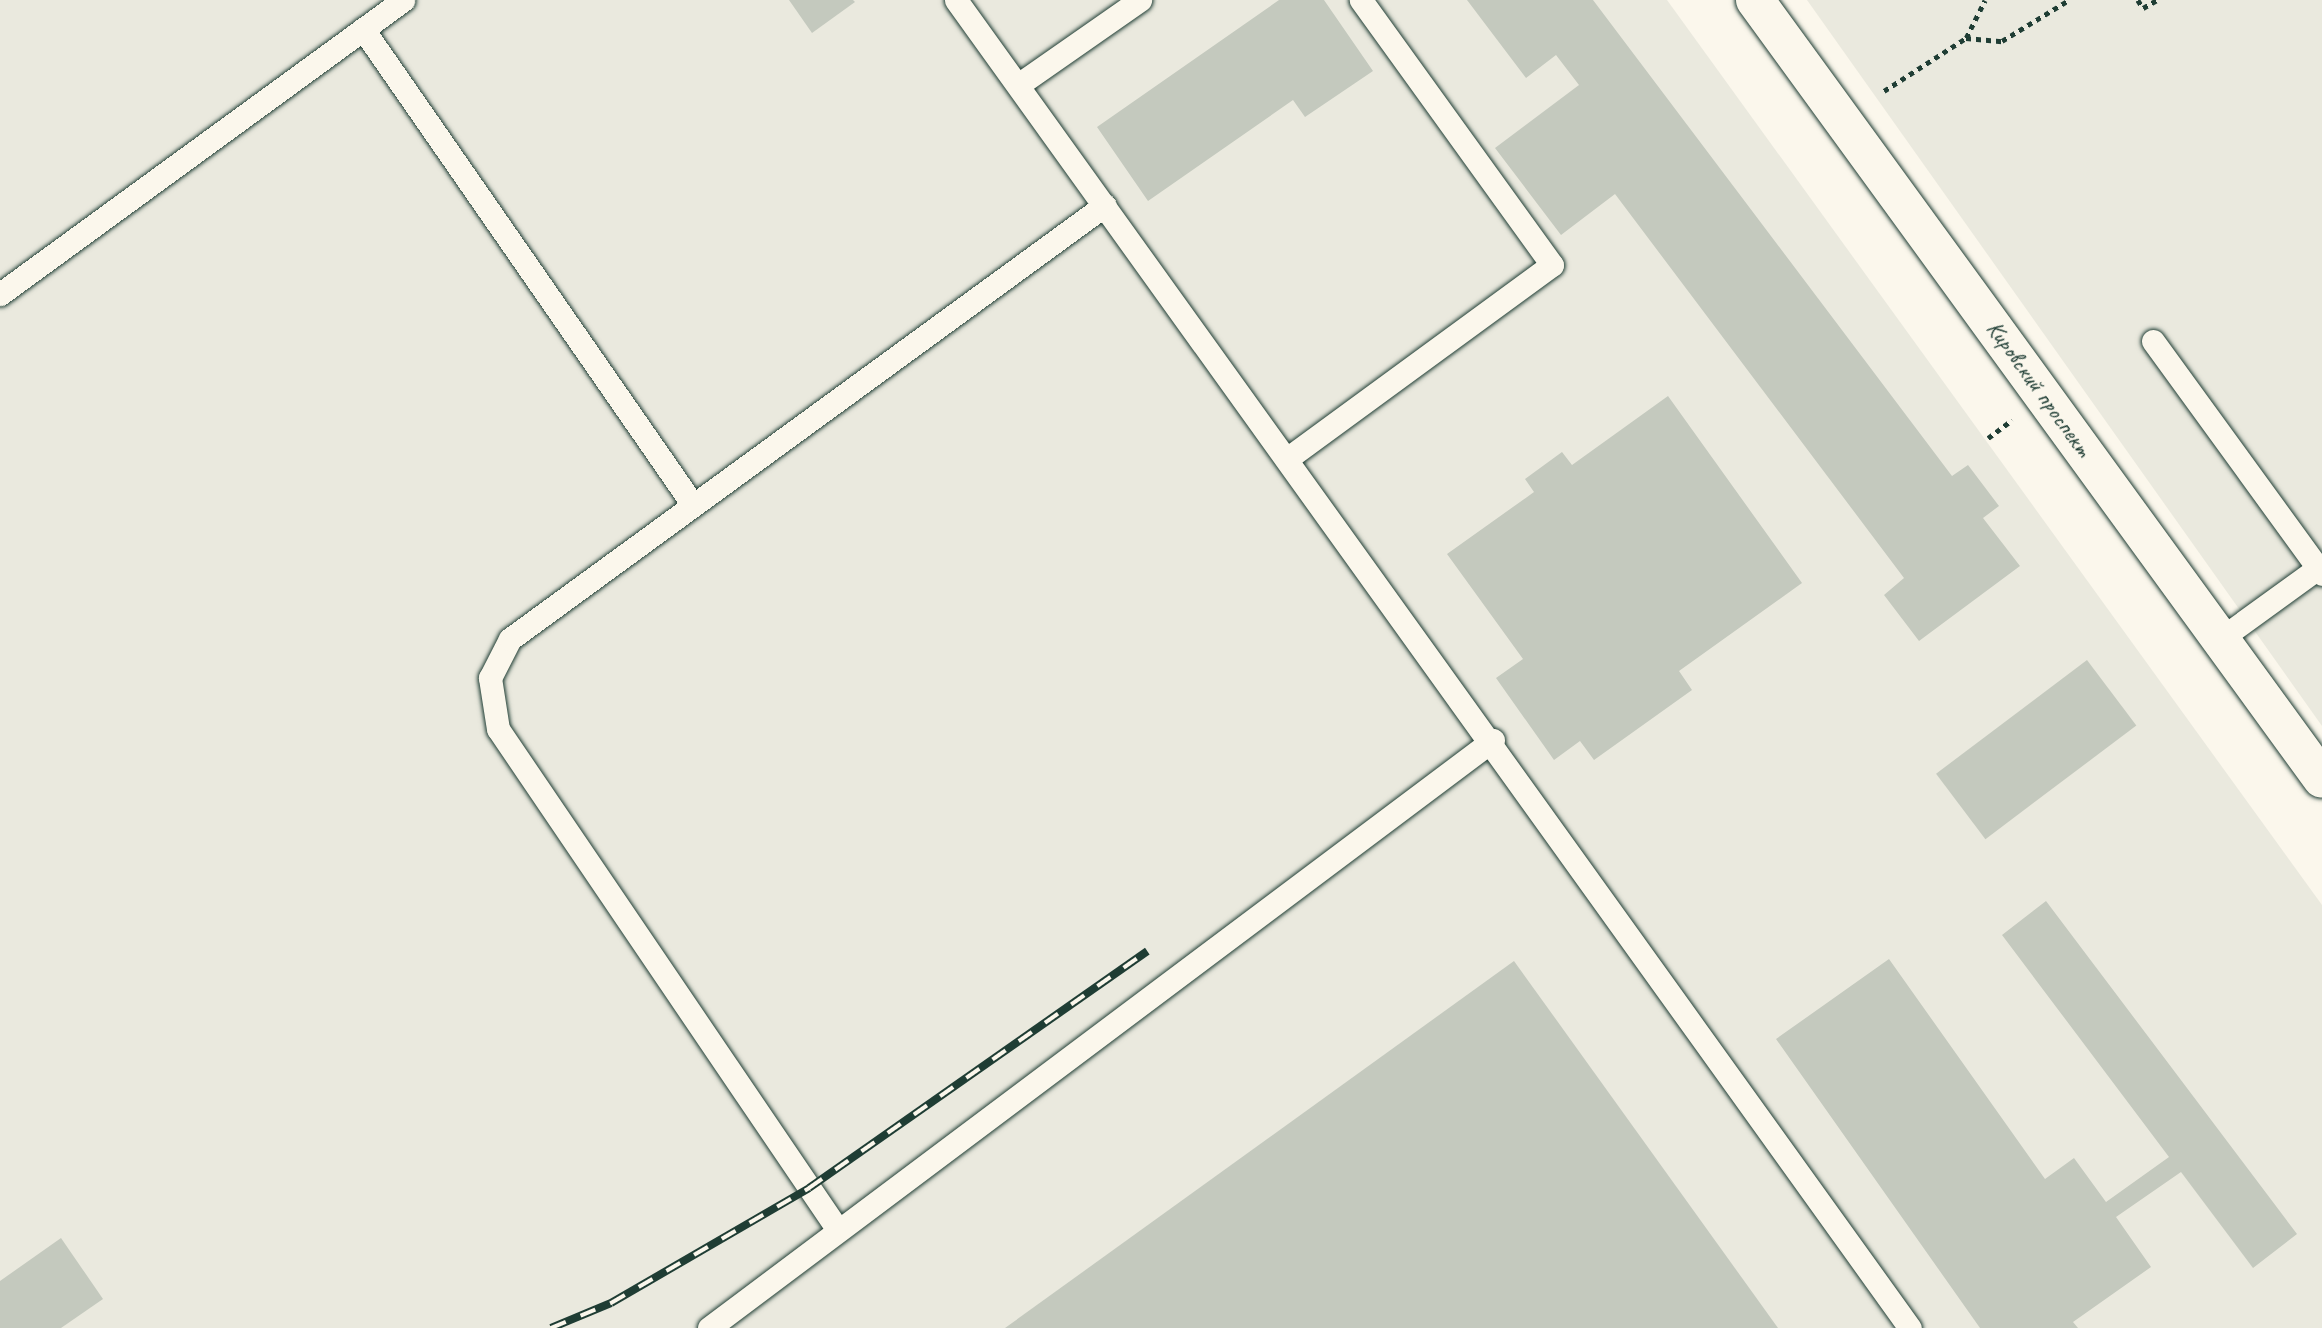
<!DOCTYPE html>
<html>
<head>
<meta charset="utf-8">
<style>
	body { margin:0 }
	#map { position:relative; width:2322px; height:1328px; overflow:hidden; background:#fbf7ec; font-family:Caveat,sans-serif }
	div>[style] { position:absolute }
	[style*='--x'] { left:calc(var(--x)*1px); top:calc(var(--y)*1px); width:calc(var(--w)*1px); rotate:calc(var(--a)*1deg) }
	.built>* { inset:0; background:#eae9de }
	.building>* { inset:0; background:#c4c9be; transform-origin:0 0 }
	.path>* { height:4.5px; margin-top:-2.25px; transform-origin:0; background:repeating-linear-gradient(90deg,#1f3d34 0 5px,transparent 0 10px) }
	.roads { filter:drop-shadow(0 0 2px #1f3d34) drop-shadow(0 0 2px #1f3d34) }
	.lane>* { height:23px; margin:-11.5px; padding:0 11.5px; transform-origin:11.5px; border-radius:11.5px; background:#fbf7ec }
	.secondary>* { height:38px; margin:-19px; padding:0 19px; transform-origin:19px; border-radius:19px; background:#fbf7ec }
	.rail>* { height:8px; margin-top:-4px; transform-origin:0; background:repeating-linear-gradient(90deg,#fbf7ec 0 16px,#1f3d34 0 32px); box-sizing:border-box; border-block:2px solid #1f3d34 }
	span { translate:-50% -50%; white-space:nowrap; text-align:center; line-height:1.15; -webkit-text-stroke:5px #fbf7ec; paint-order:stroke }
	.street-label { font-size:24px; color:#1f3d34 }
</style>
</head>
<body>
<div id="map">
	<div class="built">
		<i style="clip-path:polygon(0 0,1667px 0,2322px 905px,2322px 1328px,0 1328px)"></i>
		<i style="clip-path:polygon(1807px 0,2322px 0,2322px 726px)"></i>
	</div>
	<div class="building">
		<i style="clip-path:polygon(789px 0,853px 0,855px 2px,812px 33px)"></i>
		<i style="clip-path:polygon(1279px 0,1324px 0,1373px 71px,1305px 117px,1293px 100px,1148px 201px,1097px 127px)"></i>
		<i style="clip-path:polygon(1467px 0,1593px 0,1952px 476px,1968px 465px,1999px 506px,1983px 518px,2020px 566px,1919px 641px,1884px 595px,1904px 578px,1615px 194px,1561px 235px,1495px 148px,1579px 85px,1556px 55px,1526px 78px)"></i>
		<i style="clip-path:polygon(1668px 396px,1802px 583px,1679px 671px,1692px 690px,1594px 760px,1580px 741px,1554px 760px,1496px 678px,1523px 659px,1447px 554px,1534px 492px,1525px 479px,1562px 452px,1572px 465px)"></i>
		<i style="left:2087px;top:660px;width:82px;height:189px;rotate:53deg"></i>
		<i style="clip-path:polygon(2046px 901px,2297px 1234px,2253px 1268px,2181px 1172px,2116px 1217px,2151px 1267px,2073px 1322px,2078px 1328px,1980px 1328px,1776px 1039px,1889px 959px,2045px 1179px,2074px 1158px,2106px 1202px,2169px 1157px,2002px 935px)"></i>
		<i style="clip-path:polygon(1514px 961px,1778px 1328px,1005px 1328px)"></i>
		<i style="clip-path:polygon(61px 1238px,103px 1299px,61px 1328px,0 1328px,0 1281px)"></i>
	</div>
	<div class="path">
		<i style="--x:2138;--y:0;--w:9;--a:58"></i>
		<i style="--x:2143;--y:8;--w:16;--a:-30"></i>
		<i style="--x:1966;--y:38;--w:36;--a:5"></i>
		<i style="--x:2002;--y:41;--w:79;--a:-31.5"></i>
		<i style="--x:1884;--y:91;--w:98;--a:-32.9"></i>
		<i style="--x:1966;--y:38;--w:42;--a:-63.4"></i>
		<i style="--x:1988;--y:438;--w:30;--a:-37"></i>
	</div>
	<div class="roads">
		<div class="lane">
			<i style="--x:956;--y:0;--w:1635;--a:54.31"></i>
			<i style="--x:363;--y:29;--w:576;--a:55.26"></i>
			<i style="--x:1018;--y:85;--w:149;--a:-34.9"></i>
			<i style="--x:0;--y:294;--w:499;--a:-36.1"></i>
			<i style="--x:2153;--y:341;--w:288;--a:54"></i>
			<i style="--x:1288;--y:458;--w:327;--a:-36.2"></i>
			<i style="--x:1552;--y:265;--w:327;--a:-125.8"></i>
			<i style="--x:2220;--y:639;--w:121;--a:-35.9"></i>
			<i style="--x:838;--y:1230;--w:605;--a:-124.16"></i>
			<i style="--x:498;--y:729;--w:52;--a:-98.9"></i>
			<i style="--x:490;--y:678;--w:44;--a:-62.9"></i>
			<i style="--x:510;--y:639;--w:736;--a:-36.11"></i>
			<i style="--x:709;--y:1328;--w:980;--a:-36.87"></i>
		</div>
		<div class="secondary">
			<i style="--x:1755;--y:0;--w:963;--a:53.95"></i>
		</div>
	</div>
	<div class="rail">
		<i style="--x:551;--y:1328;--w:65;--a:-22.6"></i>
		<i style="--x:611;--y:1303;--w:229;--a:-30.1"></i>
		<i style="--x:809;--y:1188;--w:413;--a:-35"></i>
	</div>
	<div class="street-label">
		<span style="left:2039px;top:389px;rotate:54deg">Кировский проспект</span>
	</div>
</div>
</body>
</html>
